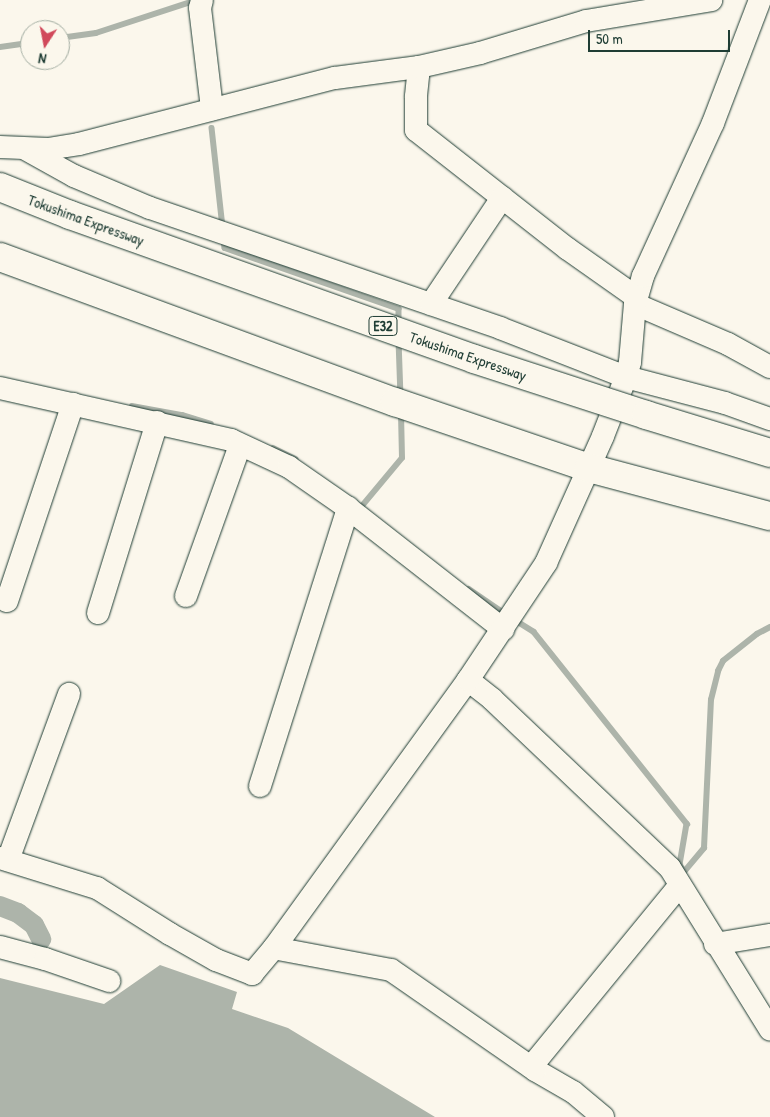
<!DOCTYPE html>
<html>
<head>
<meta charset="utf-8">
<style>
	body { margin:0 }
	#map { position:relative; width:770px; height:1117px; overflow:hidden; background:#fbf7ec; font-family:"Patrick Hand",sans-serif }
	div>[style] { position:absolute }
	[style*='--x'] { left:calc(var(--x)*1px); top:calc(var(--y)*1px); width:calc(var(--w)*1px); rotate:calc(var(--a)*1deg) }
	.water>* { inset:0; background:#adb4aa }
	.stream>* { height:5.5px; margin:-2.75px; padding:0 2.75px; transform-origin:2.75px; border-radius:2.75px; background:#adb4aa }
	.canal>* { height:20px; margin:-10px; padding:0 10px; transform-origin:10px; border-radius:10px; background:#adb4aa }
	.roads { filter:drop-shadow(0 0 1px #1f3d34) drop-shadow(0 0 1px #1f3d34) }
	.street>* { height:22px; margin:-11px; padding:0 11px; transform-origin:11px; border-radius:11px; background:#fbf7ec }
	.secondary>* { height:28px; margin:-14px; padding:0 14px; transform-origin:14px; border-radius:14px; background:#fbf7ec }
	.bridges { filter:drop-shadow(0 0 1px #1f3d34) drop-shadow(0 0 1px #1f3d34) }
	.highway-bridge>* { height:28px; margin:-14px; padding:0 14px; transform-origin:14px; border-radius:14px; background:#fbf7ec }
	span { translate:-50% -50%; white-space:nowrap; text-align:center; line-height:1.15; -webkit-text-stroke:4px #fbf7ec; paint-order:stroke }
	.shield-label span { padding:1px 4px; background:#fbf7ec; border:1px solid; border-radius:4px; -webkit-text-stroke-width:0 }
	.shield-label { font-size:14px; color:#1f3d34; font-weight:700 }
	.street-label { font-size:15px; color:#1f3d34 }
	.north { position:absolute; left:20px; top:20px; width:50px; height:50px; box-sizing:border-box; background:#fbf7ec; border:1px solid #a3ada2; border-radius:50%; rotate:191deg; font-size:14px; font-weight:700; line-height:20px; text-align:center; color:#1f3d34 }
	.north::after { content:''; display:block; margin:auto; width:18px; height:22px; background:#d1495b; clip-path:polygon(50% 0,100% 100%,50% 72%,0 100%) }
	.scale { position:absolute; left:588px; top:30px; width:142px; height:22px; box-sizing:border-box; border:2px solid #1f3d34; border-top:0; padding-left:6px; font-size:15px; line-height:18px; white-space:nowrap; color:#1f3d34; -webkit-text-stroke:4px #fbf7ec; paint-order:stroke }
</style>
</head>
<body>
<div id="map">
	<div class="water">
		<i style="clip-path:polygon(160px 965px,237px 992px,232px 1009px,288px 1028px,435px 1117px,0 1117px,0 978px,104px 1004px)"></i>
	</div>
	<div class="stream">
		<i style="--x:60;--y:38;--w:36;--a:-8"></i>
		<i style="--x:96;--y:33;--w:106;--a:-18.1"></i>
		<i style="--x:0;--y:47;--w:30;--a:-8"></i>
		<i style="--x:212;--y:128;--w:100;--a:83.7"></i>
		<i style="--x:224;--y:239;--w:9;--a:84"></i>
		<i style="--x:225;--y:248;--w:184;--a:19.3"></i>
		<i style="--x:399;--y:309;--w:14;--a:90"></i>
		<i style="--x:399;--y:340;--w:56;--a:88"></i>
		<i style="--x:132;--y:406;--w:51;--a:10.2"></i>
		<i style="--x:182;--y:415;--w:30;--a:17"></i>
		<i style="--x:273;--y:448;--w:25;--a:26"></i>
		<i style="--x:362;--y:506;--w:62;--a:-50.2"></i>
		<i style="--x:402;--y:458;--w:45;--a:-91.3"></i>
		<i style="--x:469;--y:589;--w:46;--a:34.4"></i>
		<i style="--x:515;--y:620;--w:22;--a:32"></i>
		<i style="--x:534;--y:632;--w:246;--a:51.4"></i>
		<i style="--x:687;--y:824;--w:42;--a:99.7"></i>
		<i style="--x:680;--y:865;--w:4;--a:56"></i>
		<i style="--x:684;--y:872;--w:31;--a:-50"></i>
		<i style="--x:704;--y:848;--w:148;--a:-87.3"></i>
		<i style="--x:711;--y:700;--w:30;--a:-76"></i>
		<i style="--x:718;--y:671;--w:11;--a:-63"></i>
		<i style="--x:723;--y:661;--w:43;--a:-38.5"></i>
		<i style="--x:757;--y:634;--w:15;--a:-28"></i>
	</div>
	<div class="canal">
		<i style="--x:0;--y:906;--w:19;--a:21"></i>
		<i style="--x:18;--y:913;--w:20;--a:37"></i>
		<i style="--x:34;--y:925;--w:16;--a:63"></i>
	</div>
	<div class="roads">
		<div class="street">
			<i style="--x:202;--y:0;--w:8;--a:104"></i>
			<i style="--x:200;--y:8;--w:102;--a:83.2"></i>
			<i style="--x:419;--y:67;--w:30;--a:96"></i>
			<i style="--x:416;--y:97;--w:33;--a:90"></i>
			<i style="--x:416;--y:130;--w:193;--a:38.1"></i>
			<i style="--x:568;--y:249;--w:83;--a:35.2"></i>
			<i style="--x:0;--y:147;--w:48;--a:2.4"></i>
			<i style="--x:48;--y:149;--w:31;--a:-9"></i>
			<i style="--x:79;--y:144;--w:264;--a:-14.5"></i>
			<i style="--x:335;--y:78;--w:85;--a:-7.5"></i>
			<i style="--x:419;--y:67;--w:63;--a:-12.9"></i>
			<i style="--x:480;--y:53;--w:111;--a:-16.8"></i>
			<i style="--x:586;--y:21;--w:127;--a:-9.5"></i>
			<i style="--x:27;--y:150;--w:54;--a:29"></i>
			<i style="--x:74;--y:176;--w:82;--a:22.8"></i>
			<i style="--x:150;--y:208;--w:370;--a:18.9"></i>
			<i style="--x:500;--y:328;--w:135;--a:21.3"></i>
			<i style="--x:626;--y:377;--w:102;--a:14.7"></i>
			<i style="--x:725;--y:403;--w:48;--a:19.6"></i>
			<i style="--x:431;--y:304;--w:128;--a:-56.2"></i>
			<i style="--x:635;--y:304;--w:101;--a:23.3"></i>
			<i style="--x:728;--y:344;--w:48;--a:28.7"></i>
			<i style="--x:0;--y:388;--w:237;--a:12.7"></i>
			<i style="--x:231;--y:440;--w:64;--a:25"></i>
			<i style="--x:289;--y:467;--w:72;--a:34.8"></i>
			<i style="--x:348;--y:508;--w:197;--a:38"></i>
			<i style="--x:186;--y:596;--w:160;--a:-70.3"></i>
			<i style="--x:7;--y:601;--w:208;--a:-71.5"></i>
			<i style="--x:98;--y:613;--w:200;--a:-72.8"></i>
			<i style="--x:468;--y:680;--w:31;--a:38"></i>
			<i style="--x:492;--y:699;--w:245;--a:43.5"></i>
			<i style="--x:670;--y:868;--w:190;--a:58.2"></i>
			<i style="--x:260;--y:786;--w:292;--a:-72.4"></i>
			<i style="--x:0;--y:858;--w:102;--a:17.2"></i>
			<i style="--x:97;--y:888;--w:86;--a:32.2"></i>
			<i style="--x:170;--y:934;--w:53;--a:29.5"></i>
			<i style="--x:216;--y:960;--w:39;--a:21"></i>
			<i style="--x:252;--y:974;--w:34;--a:-50"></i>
			<i style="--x:8;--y:860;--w:177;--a:-69.8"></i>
			<i style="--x:715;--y:944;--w:56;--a:-9.3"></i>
			<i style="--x:0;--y:947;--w:47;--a:14.9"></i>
			<i style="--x:45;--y:959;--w:68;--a:19"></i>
			<i style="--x:531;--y:1067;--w:235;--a:-50.7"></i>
			<i style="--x:603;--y:1117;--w:39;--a:-140"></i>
			<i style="--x:573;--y:1092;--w:44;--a:-149.9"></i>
			<i style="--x:535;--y:1070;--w:175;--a:-145.2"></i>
			<i style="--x:391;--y:970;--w:119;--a:-169.4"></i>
			<i style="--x:274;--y:948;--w:331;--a:-54.1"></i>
			<i style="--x:468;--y:680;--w:141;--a:-56.3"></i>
			<i style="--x:546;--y:563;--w:139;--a:-65.8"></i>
			<i style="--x:603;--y:436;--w:63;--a:-68.7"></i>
			<i style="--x:626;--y:377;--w:16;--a:-75"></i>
			<i style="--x:630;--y:362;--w:58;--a:-85.1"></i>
			<i style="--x:635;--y:304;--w:29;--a:-74"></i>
			<i style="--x:643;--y:276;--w:168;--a:-65.4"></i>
			<i style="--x:713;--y:123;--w:132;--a:-69.1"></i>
		</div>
		<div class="secondary">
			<i style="--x:0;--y:257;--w:421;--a:20.2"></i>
			<i style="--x:395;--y:402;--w:205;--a:18.8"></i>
			<i style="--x:589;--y:468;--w:187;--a:14.9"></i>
		</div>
	</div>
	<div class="bridges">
		<div class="highway-bridge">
			<i style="--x:0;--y:187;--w:75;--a:21.8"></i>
			<i style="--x:70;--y:215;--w:429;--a:19.6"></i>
			<i style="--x:474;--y:359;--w:181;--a:18"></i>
			<i style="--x:646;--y:415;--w:130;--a:17"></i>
		</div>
	</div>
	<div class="shield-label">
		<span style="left:383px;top:326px">E32</span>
	</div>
	<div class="street-label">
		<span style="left:86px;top:220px;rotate:20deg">Tokushima Expressway</span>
		<span style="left:468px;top:356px;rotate:19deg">Tokushima Expressway</span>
	</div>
	<div class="north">N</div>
	<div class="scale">50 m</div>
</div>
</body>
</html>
